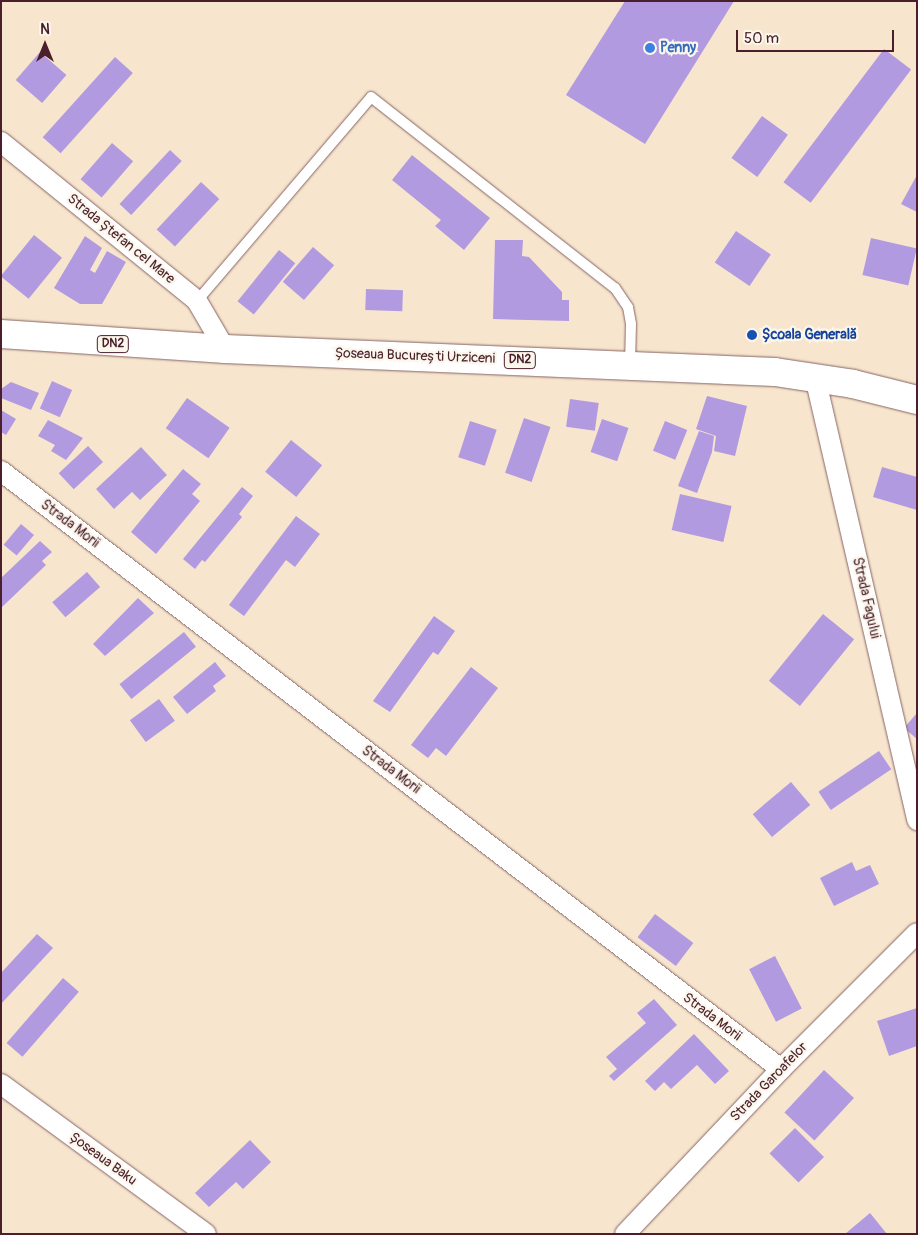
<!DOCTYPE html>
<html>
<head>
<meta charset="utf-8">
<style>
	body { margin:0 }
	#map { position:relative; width:918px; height:1235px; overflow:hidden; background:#f7e5ce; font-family:Pangolin,sans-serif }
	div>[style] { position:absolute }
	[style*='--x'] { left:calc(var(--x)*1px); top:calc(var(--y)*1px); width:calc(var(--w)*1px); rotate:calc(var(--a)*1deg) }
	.building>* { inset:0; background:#b29ae1; transform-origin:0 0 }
	.roads { filter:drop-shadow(0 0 1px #876464) drop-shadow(0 0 1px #876464) }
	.lane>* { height:10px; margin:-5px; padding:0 5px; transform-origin:5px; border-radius:5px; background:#fff }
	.street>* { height:20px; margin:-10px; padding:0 10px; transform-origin:10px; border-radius:10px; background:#fff }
	.highway>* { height:28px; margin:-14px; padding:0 14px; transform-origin:14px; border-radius:14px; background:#fff }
	.dots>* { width:14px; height:14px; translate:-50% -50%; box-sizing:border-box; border:2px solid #fbf7ec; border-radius:50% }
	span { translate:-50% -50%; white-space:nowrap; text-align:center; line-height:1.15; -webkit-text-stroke:4.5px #fbf7ec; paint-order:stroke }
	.shield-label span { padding:1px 4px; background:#fbf7ec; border:1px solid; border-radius:4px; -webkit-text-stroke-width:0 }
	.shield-label { font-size:12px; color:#4a1f2b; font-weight:700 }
	.shop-label { font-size:14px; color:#366cbe; font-weight:700 }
	.left { translate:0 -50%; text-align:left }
	.street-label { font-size:14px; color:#4a1f2b }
	.transit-label { font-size:14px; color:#164399; font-weight:700 }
	.frame { position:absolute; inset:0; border:2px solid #4a1f2b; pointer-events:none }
	.north { position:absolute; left:20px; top:20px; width:50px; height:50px; -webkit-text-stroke:4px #fbf7ec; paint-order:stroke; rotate:0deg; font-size:14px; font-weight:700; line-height:20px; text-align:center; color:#4a1f2b }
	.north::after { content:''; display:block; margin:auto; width:18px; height:22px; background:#4a1f2b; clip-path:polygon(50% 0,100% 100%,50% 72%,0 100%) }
	.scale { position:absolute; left:736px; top:30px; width:158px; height:22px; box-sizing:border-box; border:2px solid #4a1f2b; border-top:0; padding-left:6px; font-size:15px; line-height:18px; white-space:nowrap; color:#4a1f2b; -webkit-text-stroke:4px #fbf7ec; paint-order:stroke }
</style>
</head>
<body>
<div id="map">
	<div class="building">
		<i style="clip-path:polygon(625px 1px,734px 1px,645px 144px,566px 95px)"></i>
		<i style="left:884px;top:49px;width:34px;height:167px;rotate:37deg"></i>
		<i style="left:40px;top:52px;width:35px;height:37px;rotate:41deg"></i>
		<i style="left:115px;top:57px;width:24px;height:108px;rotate:42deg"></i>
		<i style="left:762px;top:116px;width:32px;height:52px;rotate:36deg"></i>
		<i style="left:112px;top:143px;width:28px;height:48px;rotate:41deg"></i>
		<i style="left:170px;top:150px;width:16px;height:74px;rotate:43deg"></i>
		<i style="clip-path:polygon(412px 155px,490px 218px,464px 250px,435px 226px,441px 220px,392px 180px)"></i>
		<i style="clip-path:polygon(917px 175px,917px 212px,901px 204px)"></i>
		<i style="left:201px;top:182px;width:25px;height:65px;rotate:43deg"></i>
		<i style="left:736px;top:231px;width:42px;height:38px;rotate:34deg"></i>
		<i style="left:34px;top:235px;width:36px;height:53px;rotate:39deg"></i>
		<i style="clip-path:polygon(85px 236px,102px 248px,90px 270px,95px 273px,107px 251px,126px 262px,102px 304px,80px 304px,54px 288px)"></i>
		<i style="left:871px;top:238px;width:47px;height:38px;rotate:13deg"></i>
		<i style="clip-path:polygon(495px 240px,523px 240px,522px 256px,529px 257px,562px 292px,562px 300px,569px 300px,569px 321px,493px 319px)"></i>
		<i style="left:313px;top:247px;width:28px;height:46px;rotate:41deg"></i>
		<i style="left:279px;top:250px;width:21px;height:66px;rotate:39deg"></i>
		<i style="left:366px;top:289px;width:37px;height:21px;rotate:2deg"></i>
		<i style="left:52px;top:381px;width:22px;height:30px;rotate:24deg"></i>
		<i style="clip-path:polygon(11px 382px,39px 393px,31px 410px,1px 398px,1px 389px)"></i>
		<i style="clip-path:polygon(707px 396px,747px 406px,735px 456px,714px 451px,716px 436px,696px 429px)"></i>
		<i style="left:187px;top:398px;width:52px;height:37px;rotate:35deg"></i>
		<i style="left:570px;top:399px;width:29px;height:28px;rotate:8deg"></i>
		<i style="clip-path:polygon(1px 410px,16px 419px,6px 435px,1px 432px)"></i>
		<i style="left:524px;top:418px;width:28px;height:58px;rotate:19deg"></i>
		<i style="left:602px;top:419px;width:28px;height:35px;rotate:19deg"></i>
		<i style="clip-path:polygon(48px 420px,83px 438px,66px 460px,51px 451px,55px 445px,38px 436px)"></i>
		<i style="left:470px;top:421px;width:28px;height:38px;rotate:18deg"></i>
		<i style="left:665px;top:421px;width:24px;height:32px;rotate:22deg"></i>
		<i style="clip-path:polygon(699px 431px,714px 436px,712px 452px,697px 493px,678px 486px)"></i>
		<i style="left:291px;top:440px;width:40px;height:41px;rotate:39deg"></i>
		<i style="left:88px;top:446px;width:22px;height:40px;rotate:47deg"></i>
		<i style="clip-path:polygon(141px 447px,167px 475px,140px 500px,132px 492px,114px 509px,96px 489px)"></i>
		<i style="clip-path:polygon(882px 467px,917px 477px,917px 510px,873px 497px)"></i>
		<i style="clip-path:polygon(183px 469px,201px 484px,192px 494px,200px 501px,156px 554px,131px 532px)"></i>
		<i style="clip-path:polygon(242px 487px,253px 496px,239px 514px,242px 517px,205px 562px,202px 560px,195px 569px,183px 559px)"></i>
		<i style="left:680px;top:494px;width:53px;height:37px;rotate:13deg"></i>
		<i style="clip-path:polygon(296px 516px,320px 534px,295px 567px,286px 560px,244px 616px,229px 605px)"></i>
		<i style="left:21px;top:524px;width:17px;height:27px;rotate:40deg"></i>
		<i style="clip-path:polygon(40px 541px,52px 552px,42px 561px,46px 565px,1px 608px,1px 578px)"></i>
		<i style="left:87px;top:572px;width:20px;height:46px;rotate:49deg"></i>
		<i style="clip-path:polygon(138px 598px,154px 613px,105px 656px,93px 644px)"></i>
		<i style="left:823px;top:614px;width:40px;height:86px;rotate:39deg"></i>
		<i style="clip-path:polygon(434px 616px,455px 631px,438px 655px,433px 652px,390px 712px,373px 701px)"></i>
		<i style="left:184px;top:632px;width:19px;height:83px;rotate:51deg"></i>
		<i style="clip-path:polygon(215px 662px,226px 676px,213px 686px,216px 691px,187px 714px,173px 697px)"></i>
		<i style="clip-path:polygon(471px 667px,498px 688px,446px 756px,436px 748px,428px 758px,411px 745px)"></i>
		<i style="left:159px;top:699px;width:27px;height:36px;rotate:54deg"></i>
		<i style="clip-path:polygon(917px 713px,917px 739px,904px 728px)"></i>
		<i style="left:879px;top:751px;width:22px;height:73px;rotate:56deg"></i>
		<i style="left:791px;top:782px;width:30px;height:50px;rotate:50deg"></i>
		<i style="clip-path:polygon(852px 862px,856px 871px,870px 865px,879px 884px,834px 906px,820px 878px)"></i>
		<i style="left:655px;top:914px;width:48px;height:29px;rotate:37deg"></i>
		<i style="clip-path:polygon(37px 934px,53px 948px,1px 1004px,1px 973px)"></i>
		<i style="left:775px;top:956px;width:59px;height:29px;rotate:63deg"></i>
		<i style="left:63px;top:978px;width:21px;height:86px;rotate:41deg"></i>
		<i style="clip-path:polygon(654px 999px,677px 1025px,614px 1081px,609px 1076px,617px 1069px,606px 1057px,646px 1023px,637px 1013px)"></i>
		<i style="clip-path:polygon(917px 1008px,917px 1046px,889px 1056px,877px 1021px)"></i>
		<i style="clip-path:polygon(694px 1034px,729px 1071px,715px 1084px,697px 1065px,671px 1089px,664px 1082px,655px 1091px,645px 1081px)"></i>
		<i style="left:824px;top:1070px;width:41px;height:58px;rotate:43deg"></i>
		<i style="left:795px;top:1128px;width:41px;height:36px;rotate:45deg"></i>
		<i style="clip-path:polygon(250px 1140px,271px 1162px,243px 1189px,236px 1182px,209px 1207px,195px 1193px)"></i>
		<i style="clip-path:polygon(870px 1213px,887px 1234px,845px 1234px)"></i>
	</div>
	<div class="roads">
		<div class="lane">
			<i style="--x:197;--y:301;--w:268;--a:-49.5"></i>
			<i style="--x:371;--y:97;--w:310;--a:38.1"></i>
			<i style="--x:615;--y:288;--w:23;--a:56"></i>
			<i style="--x:628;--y:307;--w:17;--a:80"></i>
			<i style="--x:631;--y:324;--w:40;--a:91.4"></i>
		</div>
		<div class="street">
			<i style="--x:1;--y:142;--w:252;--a:39"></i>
			<i style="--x:197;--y:301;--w:56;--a:59.7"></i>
			<i style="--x:815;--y:377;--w:455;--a:77"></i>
			<i style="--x:1;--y:471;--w:983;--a:37.48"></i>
			<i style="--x:1;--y:1084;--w:254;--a:36.2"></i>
			<i style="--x:625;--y:1234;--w:227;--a:-46.6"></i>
			<i style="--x:781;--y:1069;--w:192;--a:-45"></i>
		</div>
		<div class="highway">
			<i style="--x:1;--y:334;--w:225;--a:3.8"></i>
			<i style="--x:225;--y:349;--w:550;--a:2.39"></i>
			<i style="--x:775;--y:372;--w:79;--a:8.7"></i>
			<i style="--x:853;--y:384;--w:66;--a:14"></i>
		</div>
	</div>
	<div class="dots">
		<i style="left:650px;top:48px;background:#3f7fe0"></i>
		<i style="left:752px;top:335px;background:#1a4fb4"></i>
	</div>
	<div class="shield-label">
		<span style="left:113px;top:344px">DN2</span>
		<span style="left:520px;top:360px">DN2</span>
	</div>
	<div class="shop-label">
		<span class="left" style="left:660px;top:48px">Penny</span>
	</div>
	<div class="street-label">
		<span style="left:121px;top:239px;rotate:39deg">Strada Ștefan cel Mare</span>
		<span style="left:415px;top:356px;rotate:2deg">Șoseaua București Urziceni</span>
		<span style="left:70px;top:524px;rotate:37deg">Strada Morii</span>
		<span style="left:866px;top:598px;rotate:77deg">Strada Fagului</span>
		<span style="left:391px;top:770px;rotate:37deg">Strada Morii</span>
		<span style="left:712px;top:1017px;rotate:37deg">Strada Morii</span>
		<span style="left:769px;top:1082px;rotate:-46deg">Strada Garoafelor</span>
		<span style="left:103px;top:1159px;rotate:36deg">Șoseaua Baku</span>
	</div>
	<div class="transit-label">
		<span class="left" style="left:762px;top:335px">Școala Generală</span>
	</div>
	<div class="frame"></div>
	<div class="north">N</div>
	<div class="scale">50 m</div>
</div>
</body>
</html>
